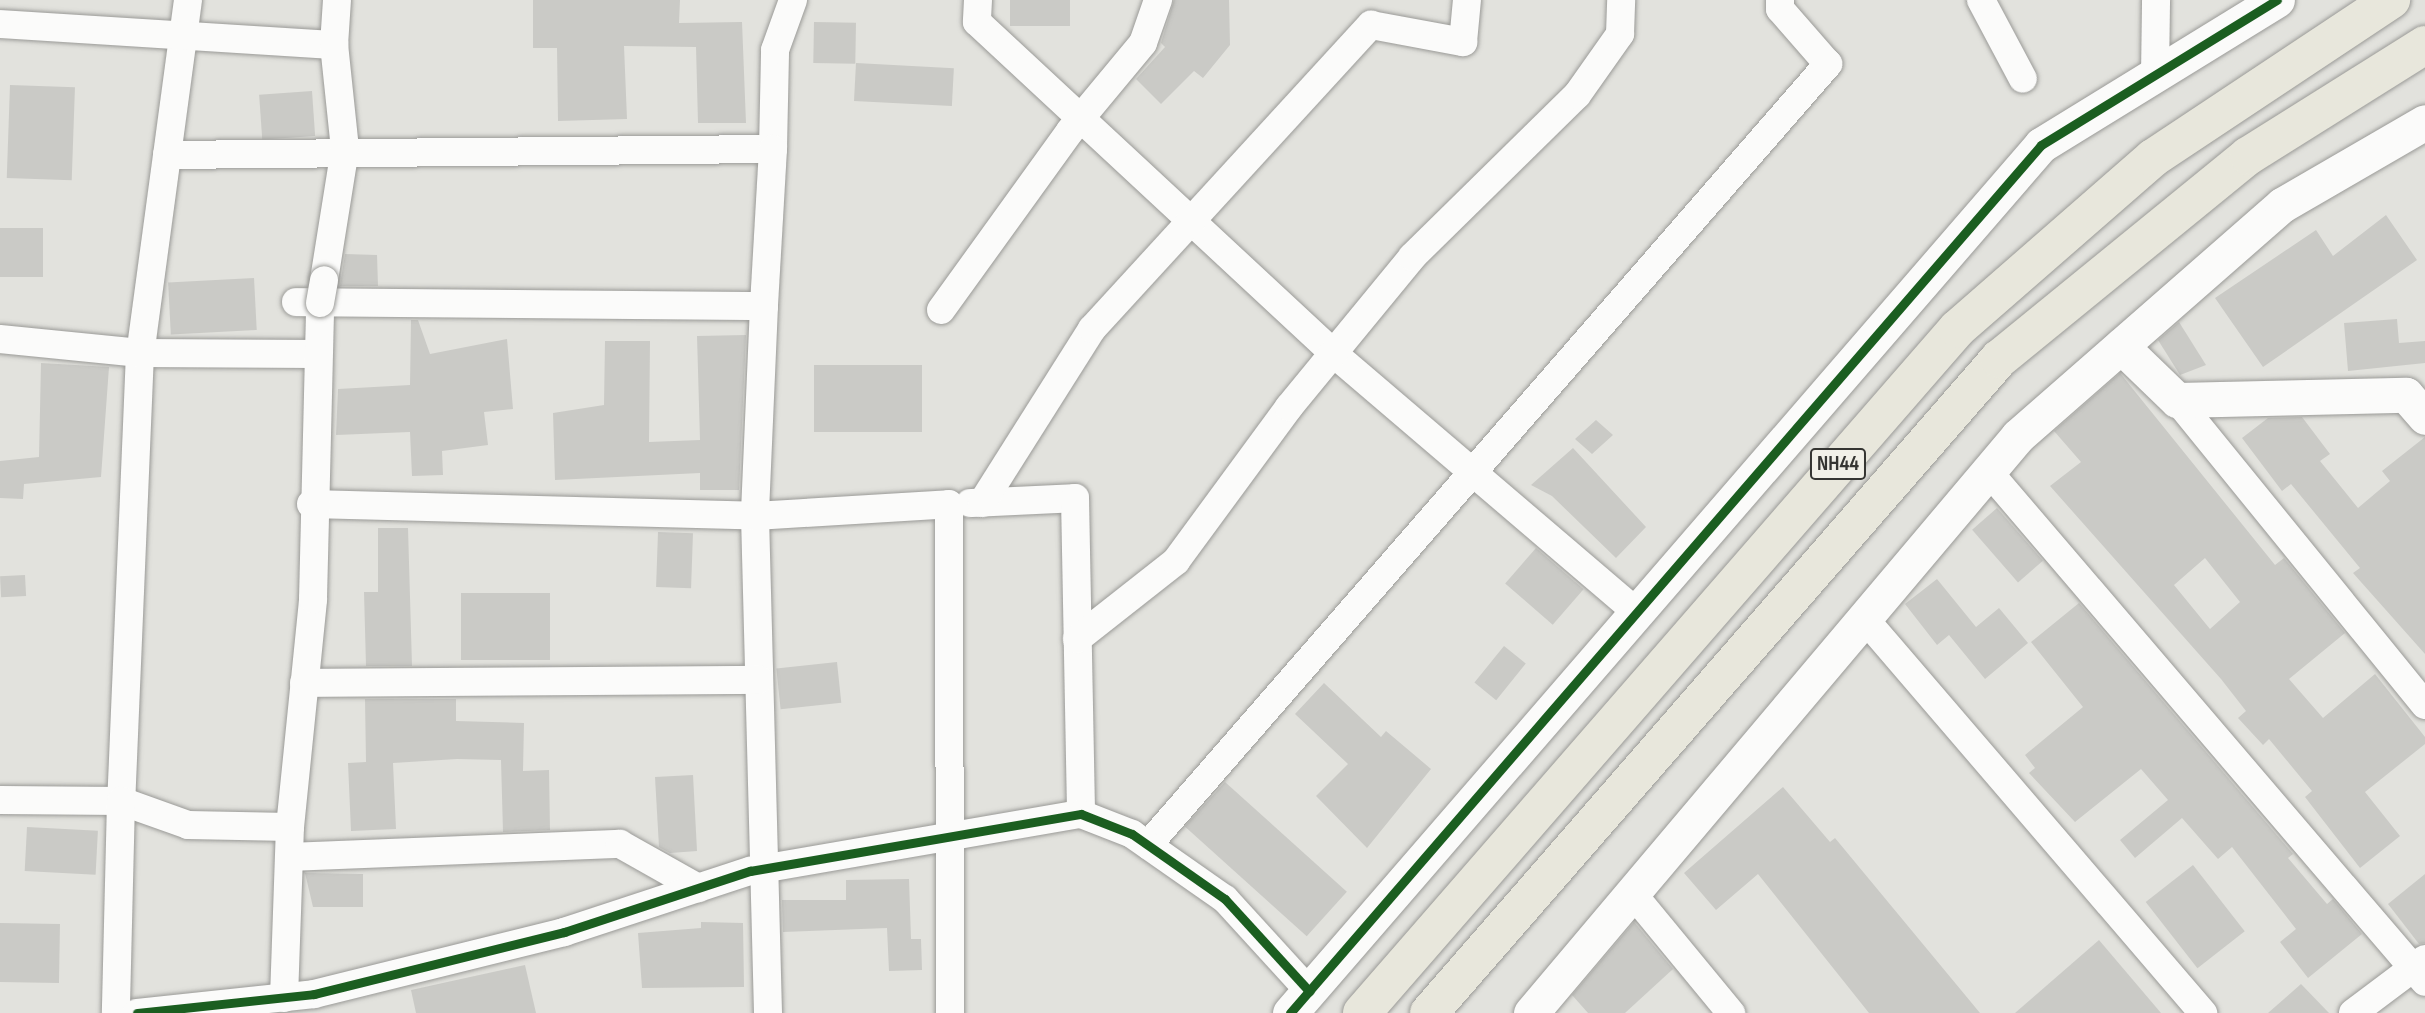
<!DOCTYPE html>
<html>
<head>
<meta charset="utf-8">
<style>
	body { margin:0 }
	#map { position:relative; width:2425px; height:1013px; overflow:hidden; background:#e2e2dd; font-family:"Sofia Sans Condensed",sans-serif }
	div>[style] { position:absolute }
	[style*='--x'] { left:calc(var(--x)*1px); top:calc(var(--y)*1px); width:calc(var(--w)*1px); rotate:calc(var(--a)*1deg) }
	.building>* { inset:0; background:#cacac6; transform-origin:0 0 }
	.roads { filter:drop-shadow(0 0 2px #9a9a97) drop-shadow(0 0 2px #9a9a97) }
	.minor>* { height:28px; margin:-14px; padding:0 14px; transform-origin:14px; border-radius:14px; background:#fbfbfa }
	.tertiary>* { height:35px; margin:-17.5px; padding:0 17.5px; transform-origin:17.5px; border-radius:17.5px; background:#fbfbfa }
	.trunk>* { height:38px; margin:-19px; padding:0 19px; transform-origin:19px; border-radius:19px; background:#e8e7dc }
	.bridges { filter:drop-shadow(0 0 2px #9a9a97) drop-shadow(0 0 2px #9a9a97) }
	.minor-bridge>* { height:28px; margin:-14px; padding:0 14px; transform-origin:14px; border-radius:14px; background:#fbfbfa }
	.cycleway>* { height:9px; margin:-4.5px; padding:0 4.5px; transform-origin:4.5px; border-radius:4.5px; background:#1b5e20 }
	span { translate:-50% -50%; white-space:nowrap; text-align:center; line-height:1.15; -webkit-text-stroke:5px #f1f0e8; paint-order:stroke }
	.shield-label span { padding:2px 5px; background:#f1f0e8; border:2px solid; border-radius:5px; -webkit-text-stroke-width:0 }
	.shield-label { font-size:21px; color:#353532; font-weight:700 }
</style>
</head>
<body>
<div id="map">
	<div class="building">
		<i style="clip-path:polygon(533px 0,680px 0,679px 23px,742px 22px,746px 123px,698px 123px,696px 47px,624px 46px,627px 119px,558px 121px,557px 48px,533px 48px)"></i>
		<i style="left:1010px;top:0;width:60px;height:26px"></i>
		<i style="clip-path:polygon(1174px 0,1229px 0,1230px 45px,1203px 78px,1194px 71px,1161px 104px,1136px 79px,1165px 47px,1161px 43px)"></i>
		<i style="left:814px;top:22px;width:42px;height:41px;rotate:1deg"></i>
		<i style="left:856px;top:63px;width:98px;height:38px;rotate:3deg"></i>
		<i style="left:10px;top:85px;width:65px;height:93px;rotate:2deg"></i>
		<i style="left:312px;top:91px;width:45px;height:53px;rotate:86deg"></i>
		<i style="clip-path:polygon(2386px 215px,2417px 260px,2263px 367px,2215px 298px,2316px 230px,2333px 256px)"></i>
		<i style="left:0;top:228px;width:43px;height:49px"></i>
		<i style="clip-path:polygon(345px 254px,377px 255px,378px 286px,340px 286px)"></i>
		<i style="left:254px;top:278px;width:52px;height:86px;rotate:87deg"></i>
		<i style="clip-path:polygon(2397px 319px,2399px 343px,2425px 341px,2425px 363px,2348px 371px,2344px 323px)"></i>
		<i style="clip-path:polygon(411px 320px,418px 320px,430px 354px,507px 339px,513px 409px,484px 412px,488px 445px,442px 451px,443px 475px,412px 476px,410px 432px,336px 435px,338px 389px,410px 385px)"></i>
		<i style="clip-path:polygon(2179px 322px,2206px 365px,2180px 375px,2158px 340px)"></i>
		<i style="clip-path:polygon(746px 335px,739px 490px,700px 490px,700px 473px,555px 480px,553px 413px,604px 405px,605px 341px,650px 341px,649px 442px,700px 440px,697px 336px)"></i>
		<i style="clip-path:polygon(41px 363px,109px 367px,101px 477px,24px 484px,23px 499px,0 498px,0 461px,39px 457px)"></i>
		<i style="left:814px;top:365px;width:108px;height:67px"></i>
		<i style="clip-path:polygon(evenodd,2120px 373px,2275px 565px,2284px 558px,2345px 633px,2289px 679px,2323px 718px,2375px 674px,2425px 737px,2425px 744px,2365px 792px,2400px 836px,2360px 868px,2305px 797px,2312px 791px,2269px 739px,2263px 745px,2238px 718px,2246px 711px,2221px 679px,2050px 486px,2081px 462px,2054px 431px,2120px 373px,2205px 558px,2240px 602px,2210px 629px,2174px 585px,2205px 558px)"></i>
		<i style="clip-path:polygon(2302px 417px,2330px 454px,2320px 461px,2358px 508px,2390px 481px,2382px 471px,2425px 437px,2425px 654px,2353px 573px,2360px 568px,2291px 484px,2282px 491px,2242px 438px,2268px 418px)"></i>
		<i style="clip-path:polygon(1596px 420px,1613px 435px,1592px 454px,1575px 439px)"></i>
		<i style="clip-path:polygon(1573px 448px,1646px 527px,1616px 558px,1552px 496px,1531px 485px)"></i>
		<i style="left:1997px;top:508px;width:70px;height:33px;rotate:49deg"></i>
		<i style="clip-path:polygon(378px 528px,408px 528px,412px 666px,366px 666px,364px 592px,378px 592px)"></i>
		<i style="left:658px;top:532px;width:35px;height:55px;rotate:2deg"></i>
		<i style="left:1536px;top:548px;width:63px;height:47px;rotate:41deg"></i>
		<i style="left:25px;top:575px;width:21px;height:25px;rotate:87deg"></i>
		<i style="clip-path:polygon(1937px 579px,1976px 627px,1999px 608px,2028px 643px,1985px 679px,1949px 635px,1937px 645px,1905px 604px)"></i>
		<i style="left:461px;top:593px;width:89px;height:67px"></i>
		<i style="clip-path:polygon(2079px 603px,2293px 854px,2288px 858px,2327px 904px,2333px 899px,2362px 934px,2308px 978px,2280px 942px,2296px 929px,2232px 847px,2218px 859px,2182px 818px,2135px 858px,2120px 840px,2168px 800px,2141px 769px,2075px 822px,2029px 773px,2035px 768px,2025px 755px,2083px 707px,2031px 642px)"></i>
		<i style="left:1504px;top:646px;width:28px;height:47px;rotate:39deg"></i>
		<i style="left:837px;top:662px;width:41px;height:61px;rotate:84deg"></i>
		<i style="clip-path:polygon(1324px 683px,1381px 737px,1386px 731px,1431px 769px,1367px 848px,1316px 796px,1348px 764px,1295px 714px)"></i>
		<i style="clip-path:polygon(365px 699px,456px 699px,456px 721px,524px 723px,523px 771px,549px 770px,550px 830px,503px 832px,501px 760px,457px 759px,393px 763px,396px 829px,351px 831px,348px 763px,366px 762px)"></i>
		<i style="clip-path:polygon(693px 775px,697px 851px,670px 853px,659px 847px,655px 777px)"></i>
		<i style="left:1225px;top:782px;width:164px;height:60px;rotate:42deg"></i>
		<i style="clip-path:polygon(1783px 787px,1830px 842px,1835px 838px,1980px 1013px,1869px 1013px,1758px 874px,1716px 910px,1684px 873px)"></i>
		<i style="left:27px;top:827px;width:71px;height:44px;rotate:3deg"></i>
		<i style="left:2193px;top:865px;width:84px;height:60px;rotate:52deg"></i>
		<i style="clip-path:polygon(305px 873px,363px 874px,363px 907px,313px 907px)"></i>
		<i style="clip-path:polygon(2425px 874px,2425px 943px,2419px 944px,2388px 904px)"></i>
		<i style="clip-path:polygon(909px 879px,911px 939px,921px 939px,922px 970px,889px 971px,887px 928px,783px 932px,782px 900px,846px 900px,846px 880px)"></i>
		<i style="clip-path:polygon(701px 922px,743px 923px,744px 987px,642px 988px,638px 933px,701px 928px)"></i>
		<i style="clip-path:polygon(1634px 922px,1673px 969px,1625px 1013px,1588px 1013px,1572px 995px)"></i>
		<i style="left:0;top:923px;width:60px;height:59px;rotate:1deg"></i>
		<i style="clip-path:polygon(2099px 940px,2161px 1013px,2015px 1013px)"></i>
		<i style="clip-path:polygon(525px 965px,536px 1013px,416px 1013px,411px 990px)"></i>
		<i style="clip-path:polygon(2301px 984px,2329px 1013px,2268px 1013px)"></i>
	</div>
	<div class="roads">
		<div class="minor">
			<i style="--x:188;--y:0;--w:356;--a:97.7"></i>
			<i style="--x:140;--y:353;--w:448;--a:92.4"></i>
			<i style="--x:121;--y:801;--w:71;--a:19.7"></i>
			<i style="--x:188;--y:825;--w:102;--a:1.1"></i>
			<i style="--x:978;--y:0;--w:22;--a:93"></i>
			<i style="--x:977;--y:22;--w:486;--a:42.9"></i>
			<i style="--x:1333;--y:353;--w:399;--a:40.5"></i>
			<i style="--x:1981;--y:0;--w:89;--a:62"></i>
			<i style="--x:0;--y:24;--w:335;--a:3.6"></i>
			<i style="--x:2155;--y:75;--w:75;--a:-89.2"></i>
			<i style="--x:773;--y:149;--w:99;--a:-88.8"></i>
			<i style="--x:775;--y:50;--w:53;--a:-70.2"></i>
			<i style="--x:167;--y:155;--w:606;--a:-0.57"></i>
			<i style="--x:773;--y:149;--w:157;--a:93.3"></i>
			<i style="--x:324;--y:280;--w:133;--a:-80.9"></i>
			<i style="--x:345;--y:149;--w:105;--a:-96"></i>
			<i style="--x:334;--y:45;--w:45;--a:-86.2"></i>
			<i style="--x:296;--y:302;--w:468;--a:0.5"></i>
			<i style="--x:764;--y:306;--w:210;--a:92.5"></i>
			<i style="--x:755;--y:516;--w:497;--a:88.5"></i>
			<i style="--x:941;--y:310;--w:221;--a:-54.2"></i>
			<i style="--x:1070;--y:131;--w:114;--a:-50.3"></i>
			<i style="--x:1143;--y:43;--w:46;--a:-70.8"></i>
			<i style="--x:0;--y:339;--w:141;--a:5.7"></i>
			<i style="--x:140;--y:353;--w:176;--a:0.3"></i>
			<i style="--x:2177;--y:400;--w:393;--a:50.9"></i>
			<i style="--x:1988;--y:471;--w:672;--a:49.46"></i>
			<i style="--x:970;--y:503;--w:105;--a:-2.7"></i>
			<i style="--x:1075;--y:498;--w:316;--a:88.9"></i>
			<i style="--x:982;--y:503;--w:206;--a:-57.7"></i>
			<i style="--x:1092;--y:329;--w:413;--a:-47.5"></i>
			<i style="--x:1371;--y:25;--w:94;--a:10.5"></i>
			<i style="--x:1463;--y:42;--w:42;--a:-84.6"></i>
			<i style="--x:311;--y:504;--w:444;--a:1.5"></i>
			<i style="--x:755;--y:516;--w:194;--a:-3.5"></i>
			<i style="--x:949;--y:504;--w:509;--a:89.89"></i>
			<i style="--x:1864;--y:618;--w:521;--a:49.36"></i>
			<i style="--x:1077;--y:639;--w:126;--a:-38.2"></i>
			<i style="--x:1176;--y:561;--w:191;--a:-53.7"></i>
			<i style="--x:1289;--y:407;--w:194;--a:-50.6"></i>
			<i style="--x:1412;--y:257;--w:231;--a:-44.5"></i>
			<i style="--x:1577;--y:95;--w:75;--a:-54.8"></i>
			<i style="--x:1620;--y:34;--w:34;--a:-88"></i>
			<i style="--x:304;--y:683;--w:455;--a:-0.4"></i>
			<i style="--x:0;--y:800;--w:121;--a:0.5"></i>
			<i style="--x:121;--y:801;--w:212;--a:91.4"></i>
			<i style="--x:1148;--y:845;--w:1036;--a:-48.95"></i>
			<i style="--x:1828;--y:64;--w:73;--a:-131.1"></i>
			<i style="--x:1780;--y:9;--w:9;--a:-90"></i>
			<i style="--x:290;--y:857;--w:330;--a:-2.3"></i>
			<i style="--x:620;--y:844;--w:90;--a:29.4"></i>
			<i style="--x:1632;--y:893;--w:156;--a:50.5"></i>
			<i style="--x:284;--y:998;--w:171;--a:-88"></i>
			<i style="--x:290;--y:827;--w:229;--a:-84.2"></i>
			<i style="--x:313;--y:599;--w:296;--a:-88.6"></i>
			<i style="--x:137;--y:1013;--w:178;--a:-6.1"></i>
			<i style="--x:314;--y:994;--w:258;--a:-13.9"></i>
			<i style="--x:564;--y:932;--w:196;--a:-18.2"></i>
			<i style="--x:750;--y:871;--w:336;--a:-9.8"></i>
			<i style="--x:1081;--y:814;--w:55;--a:21.4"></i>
			<i style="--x:1132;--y:834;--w:113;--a:35"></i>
			<i style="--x:1225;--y:899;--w:125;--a:47.6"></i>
			<i style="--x:2353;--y:1013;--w:90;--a:-36.9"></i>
		</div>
		<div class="tertiary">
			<i style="--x:2121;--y:346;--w:78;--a:44"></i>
			<i style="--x:2177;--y:400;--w:229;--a:-1.3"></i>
			<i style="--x:2406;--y:395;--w:29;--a:49"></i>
			<i style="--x:1290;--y:1013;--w:1148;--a:-49.13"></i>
			<i style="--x:2041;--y:145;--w:277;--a:-31.6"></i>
			<i style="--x:1531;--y:1013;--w:755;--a:-49.83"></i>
			<i style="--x:2018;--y:436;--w:351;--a:-41.2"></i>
			<i style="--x:2282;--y:205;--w:165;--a:-30.1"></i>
		</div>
		<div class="trunk">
			<i style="--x:1362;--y:1013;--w:907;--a:-48.98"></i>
			<i style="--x:1957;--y:329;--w:260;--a:-41.1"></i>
			<i style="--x:2153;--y:158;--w:286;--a:-33.6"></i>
			<i style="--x:1429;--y:1013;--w:868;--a:-48.93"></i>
			<i style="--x:1999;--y:359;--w:321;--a:-39.2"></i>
			<i style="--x:2248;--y:156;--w:209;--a:-32.1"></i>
		</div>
	</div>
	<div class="bridges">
		<div class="minor-bridge">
			<i style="--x:320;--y:303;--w:23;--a:-80"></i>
		</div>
	</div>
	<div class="cycleway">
		<i style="--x:137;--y:1013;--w:178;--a:-6.1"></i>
		<i style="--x:314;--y:994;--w:258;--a:-13.9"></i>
		<i style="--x:564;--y:932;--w:196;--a:-18.2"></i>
		<i style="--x:750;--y:871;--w:336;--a:-9.8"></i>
		<i style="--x:1081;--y:814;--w:55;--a:21.4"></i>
		<i style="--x:1132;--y:834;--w:113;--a:35"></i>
		<i style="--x:1225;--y:899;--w:125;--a:47.6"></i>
		<i style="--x:1290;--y:1013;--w:1148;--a:-49.13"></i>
		<i style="--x:2041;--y:145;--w:277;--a:-31.6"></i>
	</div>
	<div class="shield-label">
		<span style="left:1838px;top:464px">NH44</span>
	</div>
</div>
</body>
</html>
